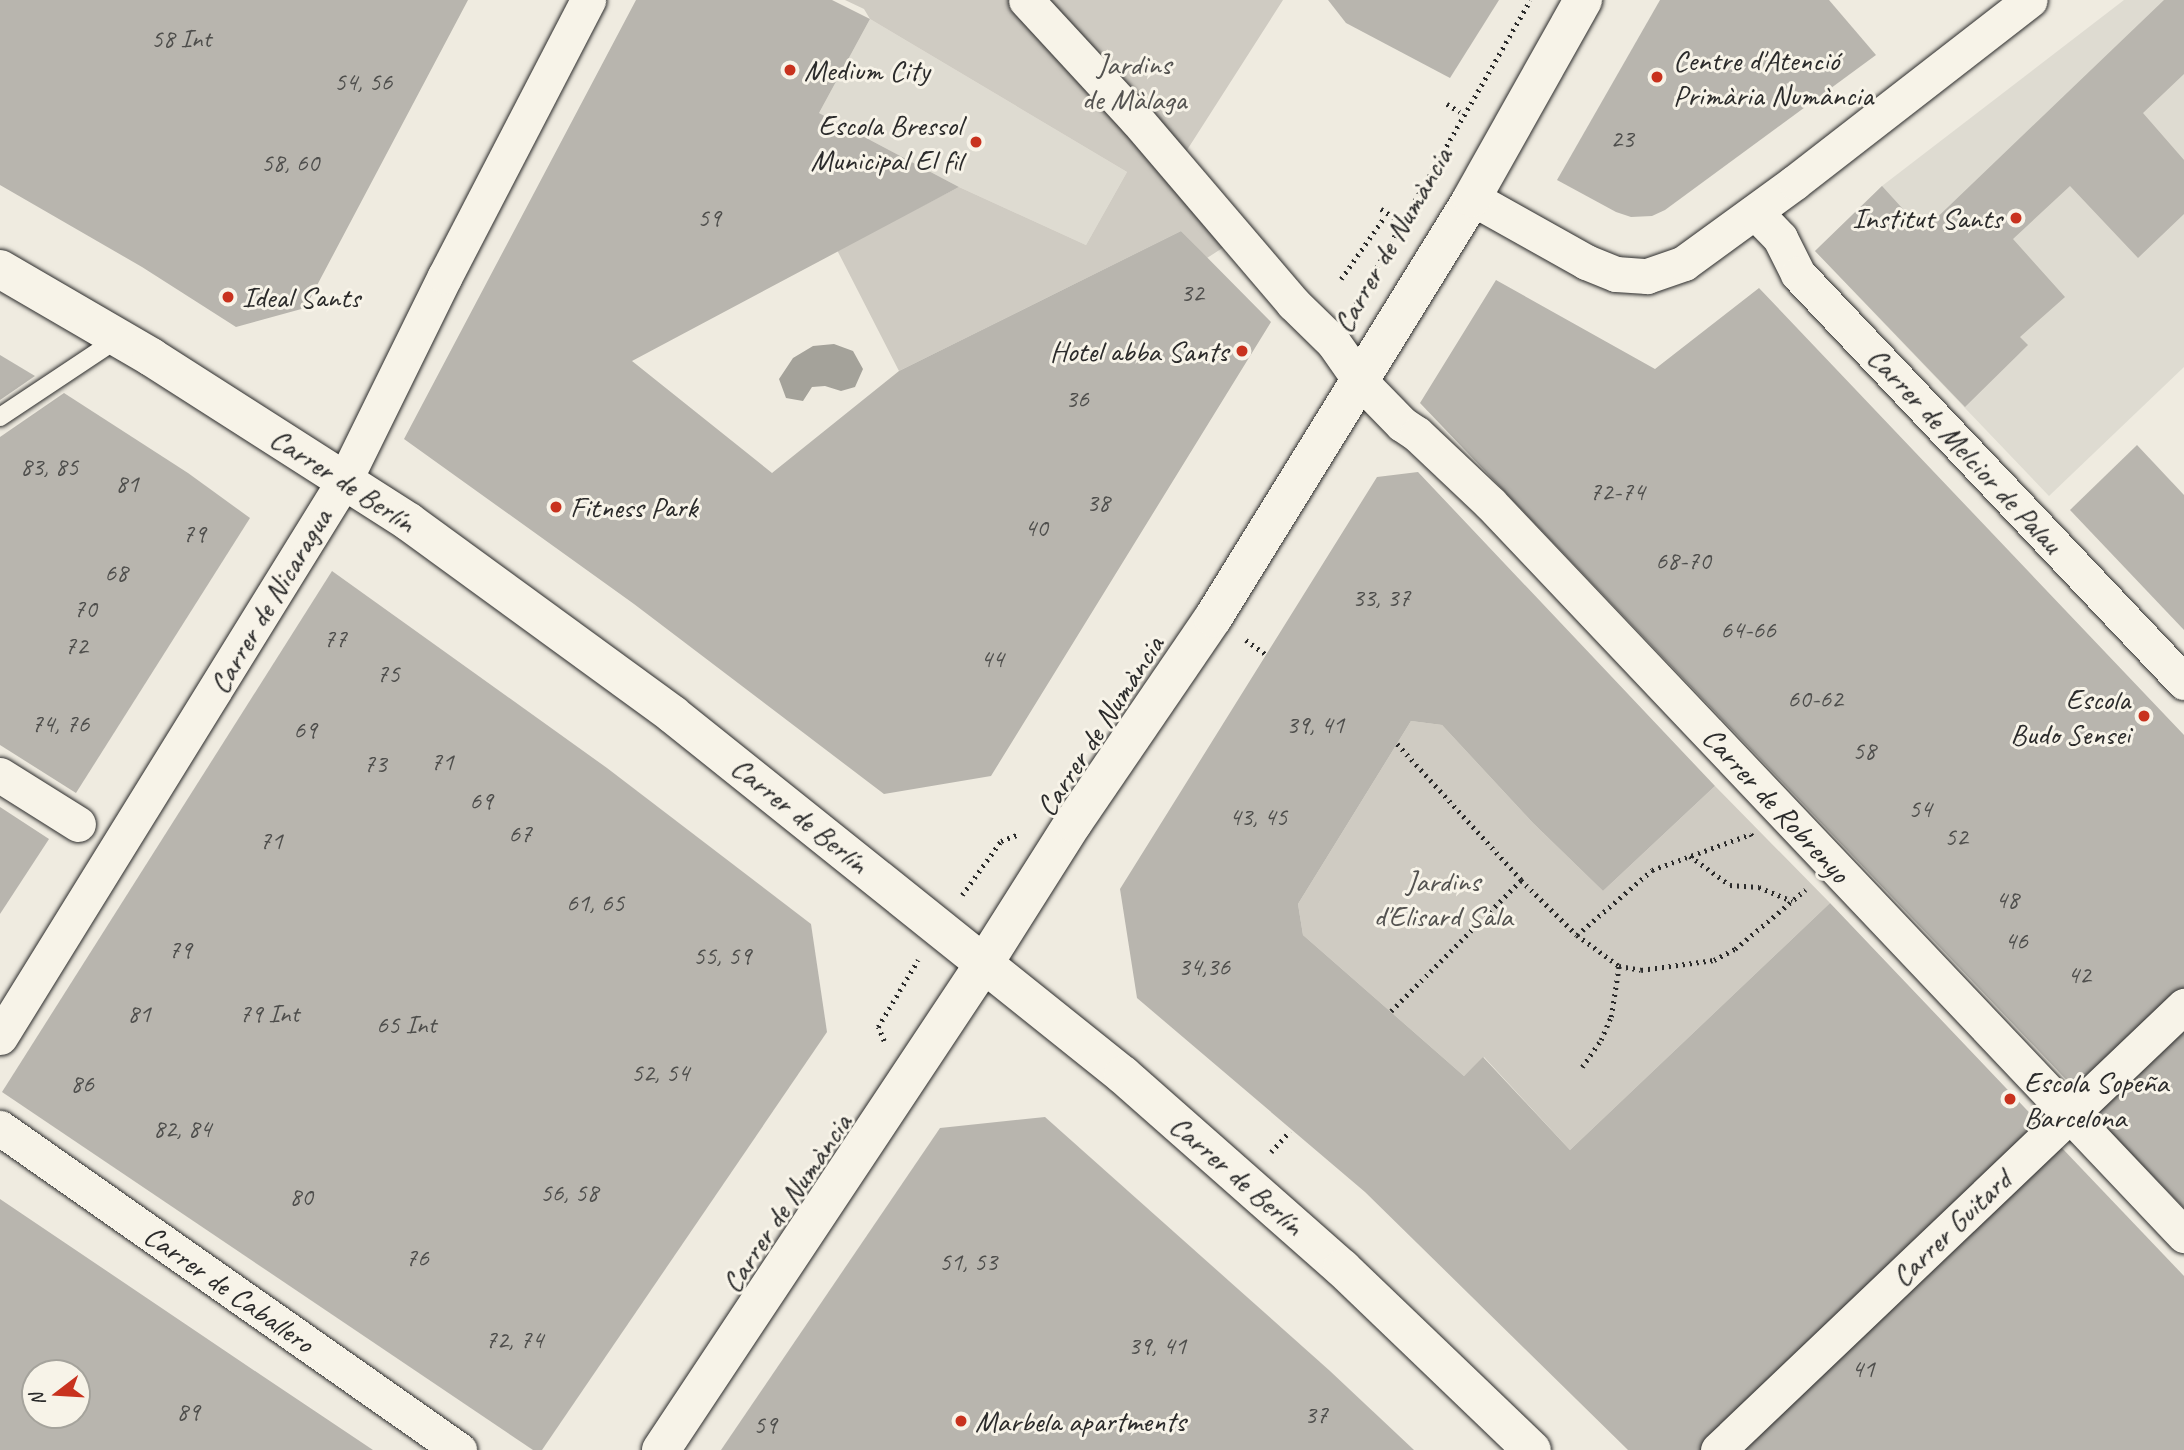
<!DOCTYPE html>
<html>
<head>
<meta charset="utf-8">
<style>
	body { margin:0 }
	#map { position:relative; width:2184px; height:1450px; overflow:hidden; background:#efebe0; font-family:Caveat,sans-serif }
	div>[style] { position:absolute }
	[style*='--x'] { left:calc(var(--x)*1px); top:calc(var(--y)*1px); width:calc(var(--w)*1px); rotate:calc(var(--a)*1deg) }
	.built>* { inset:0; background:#dedbd1 }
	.green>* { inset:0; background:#cfcbc2 }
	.water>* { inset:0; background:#a4a29a }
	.building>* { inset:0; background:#b8b5ae }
	.path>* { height:4.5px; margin-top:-2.25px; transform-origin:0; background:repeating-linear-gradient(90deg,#2b2b2b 0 2px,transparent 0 7px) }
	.roads { filter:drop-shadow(0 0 2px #2b2b2b) drop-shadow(0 0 2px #2b2b2b) }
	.lane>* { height:18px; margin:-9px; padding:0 9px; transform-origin:9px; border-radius:9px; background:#f7f3e8 }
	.street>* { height:35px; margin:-17.5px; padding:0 17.5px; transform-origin:17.5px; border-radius:17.5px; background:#f7f3e8 }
	.secondary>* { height:38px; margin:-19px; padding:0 19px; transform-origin:19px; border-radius:19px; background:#f7f3e8 }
	.primary>* { height:38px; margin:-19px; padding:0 19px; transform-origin:19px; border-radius:19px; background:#f7f3e8 }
	.dots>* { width:19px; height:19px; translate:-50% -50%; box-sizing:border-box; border:4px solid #f7f3e8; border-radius:50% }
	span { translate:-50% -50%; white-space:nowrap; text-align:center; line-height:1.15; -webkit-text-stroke:6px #f7f3e8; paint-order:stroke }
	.number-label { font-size:26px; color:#4e4e4c }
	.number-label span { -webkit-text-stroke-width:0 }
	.poi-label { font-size:30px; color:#2b2b2b }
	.left { translate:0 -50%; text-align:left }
	.right { translate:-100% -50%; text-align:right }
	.park-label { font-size:30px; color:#545351 }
	.street-label { font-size:30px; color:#2b2b2b }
	.north { position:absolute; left:21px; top:1359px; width:70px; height:70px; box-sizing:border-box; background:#f7f3e8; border:2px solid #a5a39c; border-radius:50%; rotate:253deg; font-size:19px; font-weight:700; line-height:28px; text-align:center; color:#2b2b2b }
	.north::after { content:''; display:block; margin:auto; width:24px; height:32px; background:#c8321e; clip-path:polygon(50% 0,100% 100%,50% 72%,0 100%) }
</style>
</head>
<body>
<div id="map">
	<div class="built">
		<i style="clip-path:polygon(2124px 0,2184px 0,2184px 367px,2049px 496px,1815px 251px,1882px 186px)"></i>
		<i style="clip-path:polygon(870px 19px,1127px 172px,1086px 245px,959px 187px,819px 113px)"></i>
	</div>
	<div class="green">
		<i style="clip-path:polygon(845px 0,1283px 0,1180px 161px,1238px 238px,1207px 258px,1181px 231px,899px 371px,837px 250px,959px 187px,1086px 245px,1127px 172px,870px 19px,864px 9px)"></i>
		<i style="clip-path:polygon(1411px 721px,1442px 725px,1533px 823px,1603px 891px,1715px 786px,1830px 903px,1570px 1150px,1484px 1057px,1464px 1076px,1303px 935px,1298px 904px)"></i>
	</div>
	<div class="water">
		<i style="clip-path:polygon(834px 344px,853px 351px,863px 369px,855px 387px,841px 391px,825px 386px,812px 387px,803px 401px,786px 398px,779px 379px,793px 358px,813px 346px)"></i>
	</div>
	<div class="building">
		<i style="clip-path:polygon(0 0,468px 0,305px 308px,236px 327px,142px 267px,0 185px)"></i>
		<i style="clip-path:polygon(636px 0,832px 0,870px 19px,819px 113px,959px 187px,632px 361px,772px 473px,899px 371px,1181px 231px,1271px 322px,991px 776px,884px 794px,634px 604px,404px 439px)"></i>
		<i style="clip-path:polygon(1328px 0,1499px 0,1450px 78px,1346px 23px)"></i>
		<i style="clip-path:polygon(1660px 0,1829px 0,1876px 55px,1665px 210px,1652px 216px,1631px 217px,1616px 212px,1557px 180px)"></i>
		<i style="clip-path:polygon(2164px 0,2184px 0,2184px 74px,2143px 113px,2184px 160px,2184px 214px,2138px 258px,2070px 186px,2013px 239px,2065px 297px,2020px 337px,2028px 345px,1965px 407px,1815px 251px,1882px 186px,1923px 231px)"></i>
		<i style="clip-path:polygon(1496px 280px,1655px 369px,1759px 288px,2184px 735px,2184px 992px,2079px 1093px,1420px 403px)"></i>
		<i style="clip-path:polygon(0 355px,35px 376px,0 400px)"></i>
		<i style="clip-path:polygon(64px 393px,188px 473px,250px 518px,76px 793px,0 745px,0 437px)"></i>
		<i style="clip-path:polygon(2137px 445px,2184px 495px,2184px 630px,2070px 510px)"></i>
		<i style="clip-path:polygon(1418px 472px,1715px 786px,1603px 891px,1533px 823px,1442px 725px,1411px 721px,1298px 904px,1303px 935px,1464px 1076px,1483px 1057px,1570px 1150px,1830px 903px,2046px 1130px,1709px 1450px,1628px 1450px,1365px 1192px,1137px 998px,1120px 889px,1377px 477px)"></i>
		<i style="clip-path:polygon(332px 571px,607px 768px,811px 924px,827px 1032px,542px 1450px,533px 1450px,2px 1092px)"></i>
		<i style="clip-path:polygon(0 807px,49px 839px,0 914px)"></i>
		<i style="clip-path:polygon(2184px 1029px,2184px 1208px,2094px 1115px)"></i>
		<i style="clip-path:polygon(1045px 1117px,1330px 1371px,1414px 1450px,721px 1450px,940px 1128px)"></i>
		<i style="clip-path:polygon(2061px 1147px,2184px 1276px,2184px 1450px,1744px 1450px)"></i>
		<i style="clip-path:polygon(evenodd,0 1199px,261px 1375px,373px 1450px,0 1450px,0 1199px,35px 1373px,77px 1373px,77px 1415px,35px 1415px,35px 1373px)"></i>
	</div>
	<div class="path">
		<i style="--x:1447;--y:104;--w:15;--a:32"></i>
		<i style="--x:1381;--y:209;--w:17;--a:33"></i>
		<i style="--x:1341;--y:279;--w:73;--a:-55"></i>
		<i style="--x:1352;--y:310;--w:357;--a:-60.1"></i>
		<i style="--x:1246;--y:640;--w:24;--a:36"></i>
		<i style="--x:1690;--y:856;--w:49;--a:35.9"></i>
		<i style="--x:1730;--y:885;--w:29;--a:4"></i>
		<i style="--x:1759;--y:887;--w:36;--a:23"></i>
		<i style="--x:1521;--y:880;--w:78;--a:44.5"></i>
		<i style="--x:1577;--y:935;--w:99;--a:-40.9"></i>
		<i style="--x:1652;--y:870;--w:105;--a:-20"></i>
		<i style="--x:1751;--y:834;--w:4;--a:56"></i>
		<i style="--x:962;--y:895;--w:67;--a:-54.2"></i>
		<i style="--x:1001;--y:841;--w:19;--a:-21"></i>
		<i style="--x:1577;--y:935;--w:52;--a:36.4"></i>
		<i style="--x:1619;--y:966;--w:22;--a:10"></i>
		<i style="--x:1641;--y:970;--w:74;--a:-7.8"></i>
		<i style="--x:1714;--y:960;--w:24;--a:-28"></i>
		<i style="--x:1735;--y:949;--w:92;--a:-40.1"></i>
		<i style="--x:1391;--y:1011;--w:185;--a:-45.2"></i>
		<i style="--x:1521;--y:880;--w:184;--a:-132.4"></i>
		<i style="--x:884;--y:1041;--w:15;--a:-113"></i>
		<i style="--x:878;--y:1027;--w:78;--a:-59.2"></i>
		<i style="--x:1582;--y:1067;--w:33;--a:-55"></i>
		<i style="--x:1601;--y:1040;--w:25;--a:-67"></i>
		<i style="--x:1611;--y:1017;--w:52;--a:-81.1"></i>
		<i style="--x:1271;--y:1152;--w:28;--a:-48"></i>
	</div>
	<div class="roads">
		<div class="lane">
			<i style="--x:0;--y:417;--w:143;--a:-33.6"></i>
		</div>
		<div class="street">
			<i style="--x:1026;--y:0;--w:162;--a:47.3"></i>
			<i style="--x:1136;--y:119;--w:242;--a:49.5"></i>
			<i style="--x:1293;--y:303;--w:56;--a:44.3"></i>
			<i style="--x:1333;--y:342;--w:49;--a:55"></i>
			<i style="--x:1361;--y:382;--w:59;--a:45.7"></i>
			<i style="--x:1402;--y:424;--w:18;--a:34"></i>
			<i style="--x:1417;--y:434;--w:100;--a:43.4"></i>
			<i style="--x:1490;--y:503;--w:1009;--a:46.53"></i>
			<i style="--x:1472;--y:198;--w:131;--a:29.3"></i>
			<i style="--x:1586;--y:262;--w:32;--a:22"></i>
			<i style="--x:1616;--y:274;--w:31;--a:4"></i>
			<i style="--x:1647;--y:276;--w:39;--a:-19"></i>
			<i style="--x:1684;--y:263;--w:137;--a:-36.1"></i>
			<i style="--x:1795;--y:182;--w:297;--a:-37.8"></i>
			<i style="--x:1755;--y:212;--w:36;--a:46"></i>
			<i style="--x:1780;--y:238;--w:40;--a:63.4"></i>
			<i style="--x:1798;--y:274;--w:562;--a:46.59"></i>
			<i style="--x:0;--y:775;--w:92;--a:32.1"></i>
			<i style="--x:0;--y:1037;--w:656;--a:-58.27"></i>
			<i style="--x:345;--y:479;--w:226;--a:-63.8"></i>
			<i style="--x:445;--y:276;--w:311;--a:-62.6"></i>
			<i style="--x:0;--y:1128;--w:561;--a:35.05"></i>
			<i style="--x:1718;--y:1450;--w:644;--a:-43.62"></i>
		</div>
		<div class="secondary">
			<i style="--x:0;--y:269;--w:175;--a:30.2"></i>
			<i style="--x:151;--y:357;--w:306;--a:32.6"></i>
			<i style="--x:409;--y:522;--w:326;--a:36.1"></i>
			<i style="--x:672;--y:714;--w:578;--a:38.68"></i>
			<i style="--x:1123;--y:1075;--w:292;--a:41.4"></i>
			<i style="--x:1342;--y:1268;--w:263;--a:43.8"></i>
		</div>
		<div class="primary">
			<i style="--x:661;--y:1450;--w:586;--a:-56.42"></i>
			<i style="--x:985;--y:962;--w:165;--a:-57.7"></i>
			<i style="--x:1073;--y:823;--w:248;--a:-55.7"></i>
			<i style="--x:1213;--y:618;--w:493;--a:-58.3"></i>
			<i style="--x:1472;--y:198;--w:227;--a:-60.7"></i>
		</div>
	</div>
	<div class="dots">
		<i style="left:790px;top:70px;background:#c8321e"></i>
		<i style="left:1657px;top:77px;background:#c8321e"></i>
		<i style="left:976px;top:142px;background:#c8321e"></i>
		<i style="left:2016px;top:218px;background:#c8321e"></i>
		<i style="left:228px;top:297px;background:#c8321e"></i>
		<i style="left:1242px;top:351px;background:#c8321e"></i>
		<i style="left:556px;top:507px;background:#c8321e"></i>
		<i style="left:2144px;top:716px;background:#c8321e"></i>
		<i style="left:2010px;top:1099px;background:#c8321e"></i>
		<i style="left:961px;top:1421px;background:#c8321e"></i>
	</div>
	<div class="number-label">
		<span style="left:181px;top:39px">58 Int</span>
		<span style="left:363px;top:82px">54, 56</span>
		<span style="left:1622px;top:139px">23</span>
		<span style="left:290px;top:163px">58, 60</span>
		<span style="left:709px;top:218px">59</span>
		<span style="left:1192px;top:293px">32</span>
		<span style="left:1077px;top:399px">36</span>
		<span style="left:49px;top:467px">83, 85</span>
		<span style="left:127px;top:484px">81</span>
		<span style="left:1617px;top:492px">72-74</span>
		<span style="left:1098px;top:503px">38</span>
		<span style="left:1036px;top:528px">40</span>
		<span style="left:194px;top:534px">79</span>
		<span style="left:1683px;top:561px">68-70</span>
		<span style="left:116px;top:573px">68</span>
		<span style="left:1381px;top:598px">33, 37</span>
		<span style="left:85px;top:609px">70</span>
		<span style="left:1748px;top:630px">64-66</span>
		<span style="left:335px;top:639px">77</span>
		<span style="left:76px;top:646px">72</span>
		<span style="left:992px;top:659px">44</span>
		<span style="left:388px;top:674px">75</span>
		<span style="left:1815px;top:699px">60-62</span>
		<span style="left:60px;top:724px">74, 76</span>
		<span style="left:1315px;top:725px">39, 41</span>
		<span style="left:305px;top:730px">69</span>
		<span style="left:1864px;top:751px">58</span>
		<span style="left:442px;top:762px">71</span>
		<span style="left:375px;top:764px">73</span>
		<span style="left:481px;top:801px">69</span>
		<span style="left:1920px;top:809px">54</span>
		<span style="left:1258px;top:817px">43, 45</span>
		<span style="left:520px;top:834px">67</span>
		<span style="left:1956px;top:837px">52</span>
		<span style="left:271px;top:841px">71</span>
		<span style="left:2007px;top:900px">48</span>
		<span style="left:595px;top:903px">61, 65</span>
		<span style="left:2016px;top:941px">46</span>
		<span style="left:180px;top:950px">79</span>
		<span style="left:722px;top:956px">55, 59</span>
		<span style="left:1204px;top:967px">34,36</span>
		<span style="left:2079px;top:975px">42</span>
		<span style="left:139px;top:1014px">81</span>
		<span style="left:269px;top:1014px">79 Int</span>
		<span style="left:406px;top:1025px">65 Int</span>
		<span style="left:660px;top:1073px">52, 54</span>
		<span style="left:82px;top:1084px">86</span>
		<span style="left:182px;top:1129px">82, 84</span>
		<span style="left:569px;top:1193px">56, 58</span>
		<span style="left:301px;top:1197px">80</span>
		<span style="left:417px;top:1258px">76</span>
		<span style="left:968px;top:1262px">51, 53</span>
		<span style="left:514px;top:1340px">72, 74</span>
		<span style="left:1157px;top:1346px">39, 41</span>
		<span style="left:1863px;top:1369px">41</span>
		<span style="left:188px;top:1412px">89</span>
		<span style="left:1316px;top:1415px">37</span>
		<span style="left:765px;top:1425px">59</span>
	</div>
	<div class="poi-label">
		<span class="left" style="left:1673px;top:77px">Centre d'Atenció<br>Primària Numància</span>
		<span class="left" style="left:804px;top:70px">Medium City</span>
		<span class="right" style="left:962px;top:142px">Escola Bressol<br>Municipal El fil</span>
		<span class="right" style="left:2002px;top:218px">Institut Sants</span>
		<span class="left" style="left:242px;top:297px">Ideal Sants</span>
		<span class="right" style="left:1228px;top:351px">Hotel abba Sants</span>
		<span class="left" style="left:570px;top:507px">Fitness Park</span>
		<span class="right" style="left:2130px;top:716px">Escola<br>Budo Sensei</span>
		<span class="left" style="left:2024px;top:1099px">Escola Sopeña<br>Barcelona</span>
		<span class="left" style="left:975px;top:1421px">Marbela apartments</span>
	</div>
	<div class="park-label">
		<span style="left:1134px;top:81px">Jardins<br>de Màlaga</span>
		<span style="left:1443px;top:898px">Jardins<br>d'Elisard Sala</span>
	</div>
	<div class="street-label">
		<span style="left:1392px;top:240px;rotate:-60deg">Carrer de Numància</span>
		<span style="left:1965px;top:450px;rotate:47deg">Carrer de Melcior de Palau</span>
		<span style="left:343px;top:480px;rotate:33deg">Carrer de Berlín</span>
		<span style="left:270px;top:601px;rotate:-59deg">Carrer de Nicaragua</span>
		<span style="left:1100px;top:726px;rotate:-57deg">Carrer de Numància</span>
		<span style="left:1776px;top:805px;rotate:47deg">Carrer de Robrenyo</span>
		<span style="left:800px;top:815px;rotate:39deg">Carrer de Berlín</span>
		<span style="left:1237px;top:1175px;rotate:41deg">Carrer de Berlín</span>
		<span style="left:786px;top:1203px;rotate:-56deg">Carrer de Numància</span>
		<span style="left:1951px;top:1228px;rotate:-44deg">Carrer Guitard</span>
		<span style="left:229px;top:1289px;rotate:35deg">Carrer de Caballero</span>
	</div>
	<div class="north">N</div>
</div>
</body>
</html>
